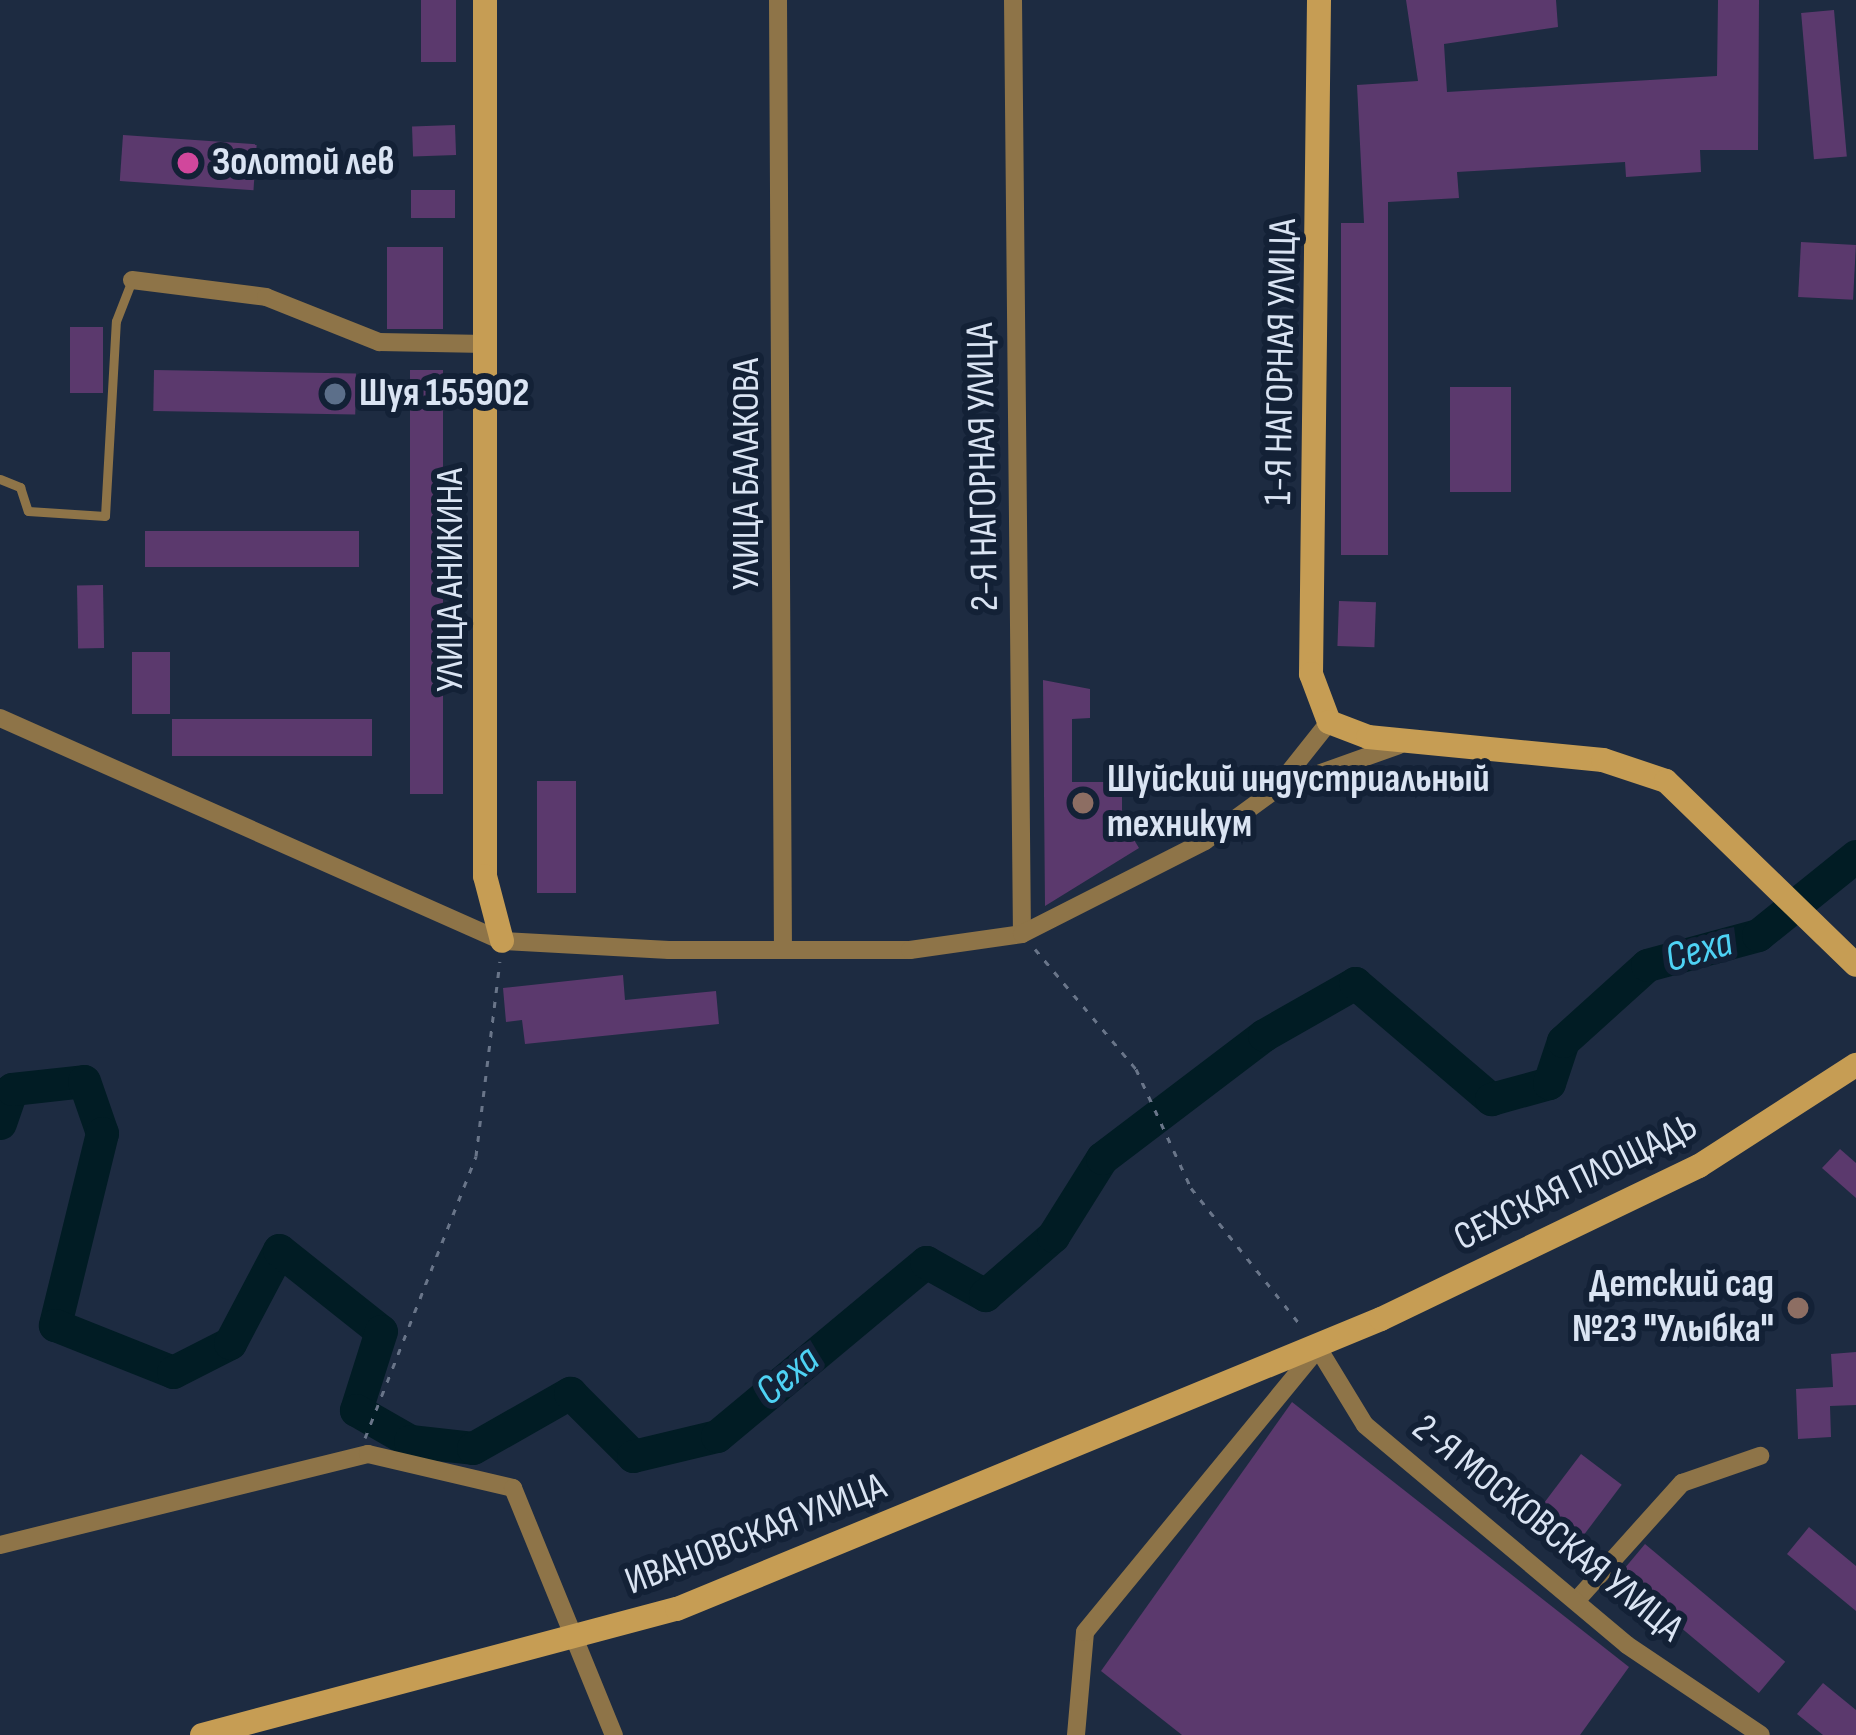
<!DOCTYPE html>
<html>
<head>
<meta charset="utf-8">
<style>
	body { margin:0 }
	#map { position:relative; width:1856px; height:1735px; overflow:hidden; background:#1d2b41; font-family:"Sofia Sans Condensed",sans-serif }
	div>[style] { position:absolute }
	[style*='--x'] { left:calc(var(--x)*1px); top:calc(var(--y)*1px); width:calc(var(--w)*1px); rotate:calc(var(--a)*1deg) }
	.river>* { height:33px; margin:-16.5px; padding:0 16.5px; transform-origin:16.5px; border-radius:16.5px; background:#011c24 }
	.building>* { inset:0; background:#5b396d; transform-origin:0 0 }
	.path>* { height:3px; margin-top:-1.5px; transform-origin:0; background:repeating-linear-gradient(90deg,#697589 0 6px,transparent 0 15px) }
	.lane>* { height:9px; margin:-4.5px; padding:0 4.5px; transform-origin:4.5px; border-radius:4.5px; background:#8e7448 }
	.street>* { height:18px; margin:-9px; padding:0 9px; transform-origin:9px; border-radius:9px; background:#8e7448 }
	.secondary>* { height:24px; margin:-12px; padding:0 12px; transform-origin:12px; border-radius:12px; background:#c69d54 }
	.dots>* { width:33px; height:33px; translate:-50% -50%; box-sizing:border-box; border:6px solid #132136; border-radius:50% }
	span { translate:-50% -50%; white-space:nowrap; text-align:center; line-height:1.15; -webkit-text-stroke:12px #132136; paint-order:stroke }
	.poi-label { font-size:39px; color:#dae4f3; font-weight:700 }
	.left { translate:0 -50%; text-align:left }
	.right { translate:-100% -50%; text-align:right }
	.street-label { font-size:39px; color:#dae4f3 }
	.water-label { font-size:42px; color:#4ed2f4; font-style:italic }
</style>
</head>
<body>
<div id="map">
	<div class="river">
		<i style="--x:0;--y:1123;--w:36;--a:-71"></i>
		<i style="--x:12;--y:1089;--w:72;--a:-6.3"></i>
		<i style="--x:84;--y:1081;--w:55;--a:70.9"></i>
		<i style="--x:102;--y:1133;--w:198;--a:103.8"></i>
		<i style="--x:55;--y:1325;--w:127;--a:21.7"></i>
		<i style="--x:173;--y:1372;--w:64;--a:-27"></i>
		<i style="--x:230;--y:1343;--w:105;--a:-62.2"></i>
		<i style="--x:279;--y:1250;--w:130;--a:38.5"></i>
		<i style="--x:381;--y:1331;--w:83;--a:107.6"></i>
		<i style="--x:356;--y:1410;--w:62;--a:29.9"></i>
		<i style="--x:410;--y:1441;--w:63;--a:6.3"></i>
		<i style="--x:473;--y:1448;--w:112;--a:-29.6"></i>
		<i style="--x:570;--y:1393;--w:89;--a:45"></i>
		<i style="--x:633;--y:1456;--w:86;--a:-13.4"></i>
		<i style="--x:717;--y:1436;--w:272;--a:-39.8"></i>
		<i style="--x:926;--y:1262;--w:68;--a:29.2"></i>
		<i style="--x:985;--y:1295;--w:90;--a:-40.9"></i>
		<i style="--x:1053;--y:1236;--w:92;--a:-57.9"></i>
		<i style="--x:1102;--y:1158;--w:203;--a:-37.2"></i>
		<i style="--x:1264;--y:1035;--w:105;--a:-29.7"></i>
		<i style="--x:1355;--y:983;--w:179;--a:40.5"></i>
		<i style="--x:1491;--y:1099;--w:60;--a:-15.4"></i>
		<i style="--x:1549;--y:1083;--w:44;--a:-71.6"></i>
		<i style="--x:1563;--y:1041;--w:113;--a:-42.1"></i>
		<i style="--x:1647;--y:965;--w:115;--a:-15.1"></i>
		<i style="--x:1758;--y:935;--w:126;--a:-38.9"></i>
	</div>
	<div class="building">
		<i style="left:421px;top:0;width:35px;height:62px"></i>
		<i style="clip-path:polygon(1406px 0,1556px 0,1558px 27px,1444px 44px,1447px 92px,1717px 76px,1718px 0,1759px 0,1758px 150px,1700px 150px,1701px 172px,1626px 177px,1625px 162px,1457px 172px,1459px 198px,1388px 202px,1388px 555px,1341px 555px,1341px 223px,1364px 223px,1357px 85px,1418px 81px)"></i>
		<i style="left:1834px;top:10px;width:147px;height:33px;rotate:85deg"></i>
		<i style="left:455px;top:125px;width:30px;height:43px;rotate:88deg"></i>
		<i style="left:123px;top:135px;width:134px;height:46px;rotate:4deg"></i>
		<i style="left:455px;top:190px;width:28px;height:44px;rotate:90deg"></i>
		<i style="left:1801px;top:242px;width:55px;height:55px;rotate:3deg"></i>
		<i style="left:387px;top:247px;width:56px;height:82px"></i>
		<i style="left:70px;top:327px;width:33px;height:66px"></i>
		<i style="left:154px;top:370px;width:202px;height:41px;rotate:1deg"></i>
		<i style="left:410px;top:370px;width:33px;height:424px"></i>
		<i style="left:1511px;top:387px;width:105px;height:61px;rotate:90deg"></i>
		<i style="left:145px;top:531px;width:214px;height:36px"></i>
		<i style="left:103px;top:585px;width:63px;height:26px;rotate:89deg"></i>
		<i style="left:1339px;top:601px;width:37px;height:45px;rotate:2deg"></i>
		<i style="left:132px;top:652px;width:38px;height:62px"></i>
		<i style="clip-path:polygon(1043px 680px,1090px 689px,1090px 718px,1072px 719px,1072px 782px,1122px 782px,1122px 820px,1139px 848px,1045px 906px)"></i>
		<i style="left:372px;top:719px;width:37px;height:200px;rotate:90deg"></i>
		<i style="left:537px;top:781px;width:39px;height:112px"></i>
		<i style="clip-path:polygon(623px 975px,625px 1000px,716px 991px,719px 1024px,525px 1044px,522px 1020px,506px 1022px,503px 988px)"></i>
		<i style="clip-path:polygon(1840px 1149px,1856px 1163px,1856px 1198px,1822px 1168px)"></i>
		<i style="clip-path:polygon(1856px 1352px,1856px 1405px,1830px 1406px,1831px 1437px,1798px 1439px,1796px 1389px,1833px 1387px,1831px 1354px)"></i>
		<i style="clip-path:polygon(1292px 1402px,1629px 1667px,1580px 1735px,1182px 1735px,1101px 1671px)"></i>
		<i style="left:1581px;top:1454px;width:51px;height:68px;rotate:37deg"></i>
		<i style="clip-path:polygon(1809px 1527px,1856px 1566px,1856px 1611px,1787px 1554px)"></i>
		<i style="left:1645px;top:1544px;width:183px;height:41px;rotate:40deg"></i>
		<i style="clip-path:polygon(1823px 1683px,1856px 1710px,1856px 1735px,1823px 1735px,1797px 1714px)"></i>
	</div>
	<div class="path">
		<i style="--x:1035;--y:949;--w:157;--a:49.9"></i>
		<i style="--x:1136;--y:1069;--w:131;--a:65.2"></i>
		<i style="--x:1191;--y:1188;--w:176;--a:51.4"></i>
		<i style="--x:365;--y:1438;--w:303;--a:-68.5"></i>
		<i style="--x:476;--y:1156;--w:196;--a:-83"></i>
	</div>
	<div class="lane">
		<i style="--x:0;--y:479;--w:22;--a:22"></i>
		<i style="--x:20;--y:487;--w:25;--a:72"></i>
		<i style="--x:28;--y:511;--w:77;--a:3.7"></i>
		<i style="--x:105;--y:516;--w:195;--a:-86.8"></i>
		<i style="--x:116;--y:321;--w:44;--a:-68.7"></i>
	</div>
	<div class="street">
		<i style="--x:778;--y:0;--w:948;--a:89.7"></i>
		<i style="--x:1013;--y:0;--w:934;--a:89.45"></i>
		<i style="--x:132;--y:280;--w:135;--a:7.2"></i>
		<i style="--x:266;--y:297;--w:122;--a:21.7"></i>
		<i style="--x:379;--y:342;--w:107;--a:1.1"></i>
		<i style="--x:0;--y:718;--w:549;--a:23.95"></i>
		<i style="--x:502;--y:941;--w:167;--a:3.1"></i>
		<i style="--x:669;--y:950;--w:241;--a:0"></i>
		<i style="--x:910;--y:950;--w:113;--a:-8.1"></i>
		<i style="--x:1022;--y:934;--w:205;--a:-26.9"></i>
		<i style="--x:1205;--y:841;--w:87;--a:-36.1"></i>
		<i style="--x:1275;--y:790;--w:87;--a:-51.5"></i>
		<i style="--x:1279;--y:788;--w:127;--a:-19.7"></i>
		<i style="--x:0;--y:1545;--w:379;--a:-13.9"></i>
		<i style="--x:368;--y:1454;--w:149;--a:13.2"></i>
		<i style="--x:513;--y:1488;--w:267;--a:67.8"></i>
		<i style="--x:1576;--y:1601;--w:159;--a:-48.1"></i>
		<i style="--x:1682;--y:1483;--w:83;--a:-19.1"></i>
		<i style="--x:1076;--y:1735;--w:103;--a:-85"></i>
		<i style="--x:1085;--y:1632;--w:367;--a:-50.6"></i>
		<i style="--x:1318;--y:1348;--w:90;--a:58.6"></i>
		<i style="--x:1365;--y:1425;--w:342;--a:40"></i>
		<i style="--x:1627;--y:1645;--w:161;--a:33.9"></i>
	</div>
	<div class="secondary">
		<i style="--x:485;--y:0;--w:876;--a:90"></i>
		<i style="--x:485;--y:876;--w:67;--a:75.3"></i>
		<i style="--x:1319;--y:0;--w:674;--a:90.68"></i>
		<i style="--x:1311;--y:674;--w:51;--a:69.4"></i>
		<i style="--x:1329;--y:722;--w:42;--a:21"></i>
		<i style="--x:1368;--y:737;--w:236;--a:5.6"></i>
		<i style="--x:1603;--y:760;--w:66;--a:18.4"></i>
		<i style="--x:1666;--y:781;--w:264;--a:44.1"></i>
		<i style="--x:202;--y:1735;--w:491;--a:-14.9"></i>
		<i style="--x:677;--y:1609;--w:761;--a:-22.39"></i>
		<i style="--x:1381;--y:1319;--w:353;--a:-25.7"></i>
		<i style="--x:1699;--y:1166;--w:187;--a:-32.8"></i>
	</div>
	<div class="dots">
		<i style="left:188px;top:163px;background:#d1479c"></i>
		<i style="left:335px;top:394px;background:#5c6f8a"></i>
		<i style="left:1083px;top:803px;background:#8d6e63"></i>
		<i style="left:1798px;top:1308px;background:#8d6e63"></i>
	</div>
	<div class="poi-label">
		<span class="left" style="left:212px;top:163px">Золотой лев</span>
		<span class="left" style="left:359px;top:394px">Шуя 155902</span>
		<span class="left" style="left:1107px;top:803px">Шуйский индустриальный<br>техникум</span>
		<span class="right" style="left:1774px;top:1308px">Детский сад<br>№23 "Улыбка"</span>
	</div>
	<div class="street-label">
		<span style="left:1282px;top:362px;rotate:-89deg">1-Я НАГОРНАЯ УЛИЦА</span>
		<span style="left:984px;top:467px;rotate:-91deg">2-Я НАГОРНАЯ УЛИЦА</span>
		<span style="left:747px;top:474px;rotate:-90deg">УЛИЦА БАЛАКОВА</span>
		<span style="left:451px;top:580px;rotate:-90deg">УЛИЦА АНИКИНА</span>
		<span style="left:1576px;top:1183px;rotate:-26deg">СЕХСКАЯ ПЛОЩАДЬ</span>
		<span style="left:1547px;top:1529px;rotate:39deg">2-Я МОСКОВСКАЯ УЛИЦА</span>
		<span style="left:756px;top:1535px;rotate:-21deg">ИВАНОВСКАЯ УЛИЦА</span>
	</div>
	<div class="water-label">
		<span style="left:1699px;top:951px;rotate:-16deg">Сеха</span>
		<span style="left:788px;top:1376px;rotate:-40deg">Сеха</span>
	</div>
</div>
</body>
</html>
